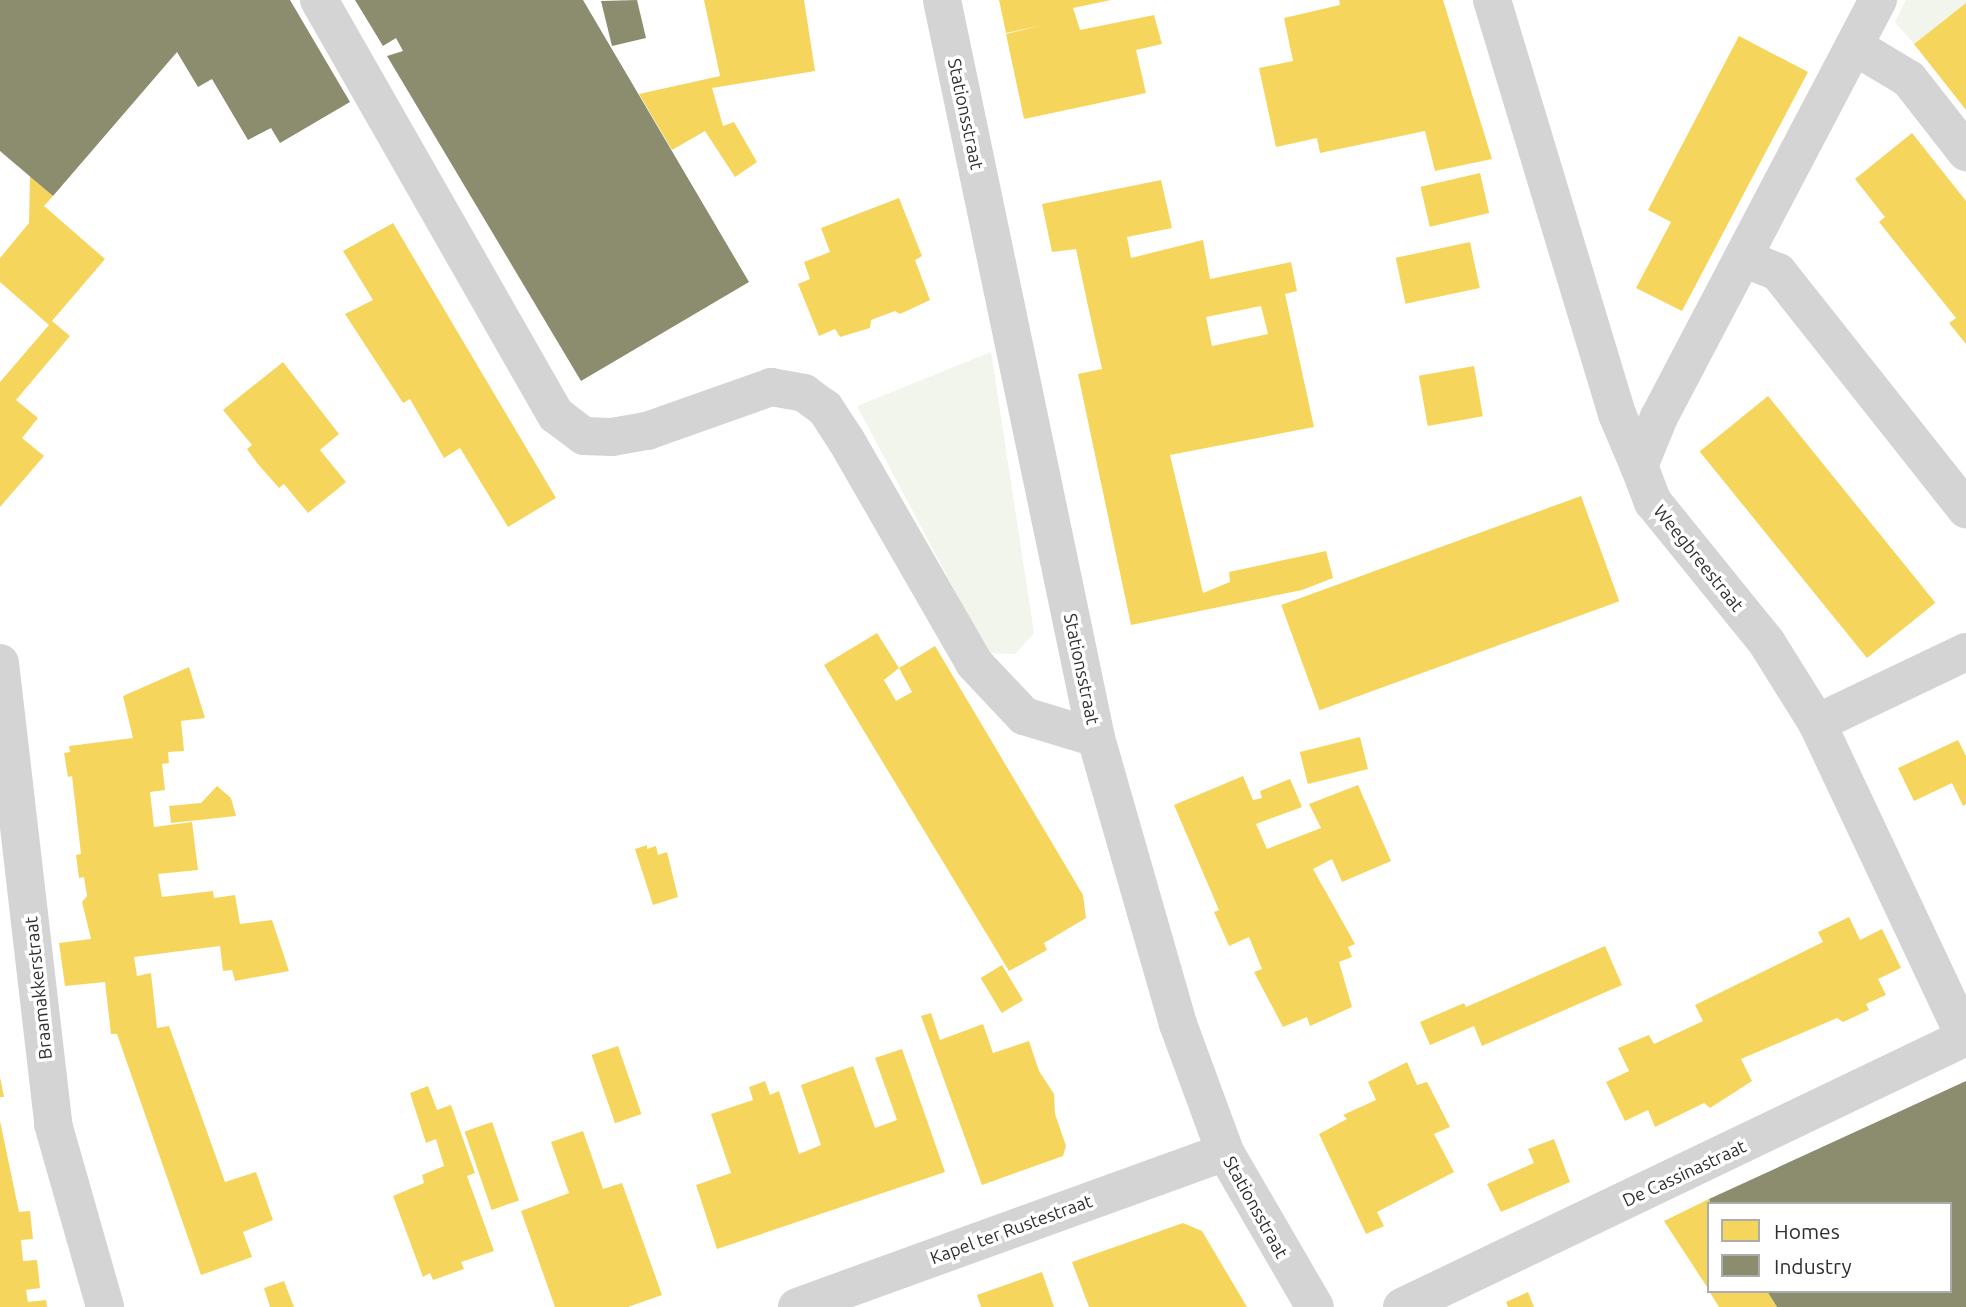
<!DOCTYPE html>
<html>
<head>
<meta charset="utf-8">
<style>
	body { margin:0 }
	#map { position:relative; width:1966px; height:1307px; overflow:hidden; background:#fff; font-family:Ubuntu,sans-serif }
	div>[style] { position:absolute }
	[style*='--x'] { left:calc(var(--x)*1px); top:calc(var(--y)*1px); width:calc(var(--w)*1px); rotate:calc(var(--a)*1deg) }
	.green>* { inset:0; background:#f1f5ec }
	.homes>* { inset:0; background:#f6d55c; transform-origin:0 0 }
	.industry>* { inset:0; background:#8c8c6e }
	.minor>* { height:38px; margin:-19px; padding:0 19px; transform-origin:19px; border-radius:19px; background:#d4d4d4 }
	span { translate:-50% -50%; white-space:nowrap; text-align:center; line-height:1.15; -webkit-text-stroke:7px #fff; paint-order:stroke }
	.street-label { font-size:18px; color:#2f2f2f }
	.legend { position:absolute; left:1707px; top:1202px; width:245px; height:91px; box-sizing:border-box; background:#fff; border:2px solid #acacac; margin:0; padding:9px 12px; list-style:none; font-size:21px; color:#2f2f2f }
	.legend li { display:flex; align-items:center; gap:14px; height:35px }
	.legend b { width:35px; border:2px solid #acacac }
</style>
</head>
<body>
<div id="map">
	<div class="green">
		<i style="clip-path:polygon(1906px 0,1966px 0,1966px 3px,1914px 44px,1895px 22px)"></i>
		<i style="clip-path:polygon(991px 352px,1034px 633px,1015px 654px,988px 653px,857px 406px)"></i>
	</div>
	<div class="homes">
		<i style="clip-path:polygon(704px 0,804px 0,815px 71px,712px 88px,723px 126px,734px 122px,757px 162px,735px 177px,705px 131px,672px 150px,639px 94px,720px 76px)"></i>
		<i style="clip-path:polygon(999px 0,1111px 0,1073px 8px,1080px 30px,1154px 15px,1162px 44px,1136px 50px,1146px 93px,1024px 119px,1006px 34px,1043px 25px,1006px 33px)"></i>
		<i style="clip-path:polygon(1339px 0,1443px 0,1492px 159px,1435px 171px,1425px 131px,1320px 153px,1317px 138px,1276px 147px,1259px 68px,1293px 61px,1284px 18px,1340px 5px)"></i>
		<i style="clip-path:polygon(1966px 3px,1966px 110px,1914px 44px)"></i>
		<i style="clip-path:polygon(1739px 36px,1808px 72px,1682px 311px,1636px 288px,1671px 222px,1648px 210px)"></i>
		<i style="clip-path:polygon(1912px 133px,1966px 201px,1966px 344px,1949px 323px,1956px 318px,1879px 222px,1885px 217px,1855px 179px)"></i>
		<i style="left:1480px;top:173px;width:41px;height:61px;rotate:77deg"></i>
		<i style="clip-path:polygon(30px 176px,53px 196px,44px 206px,105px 259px,52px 321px,70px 336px,16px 400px,38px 418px,22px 438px,44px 456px,0 507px,0 382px,49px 325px,0 282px,0 258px,29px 223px)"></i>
		<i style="clip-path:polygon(evenodd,1161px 180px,1172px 228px,1127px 237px,1131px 258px,1203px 240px,1210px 279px,1291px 262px,1297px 291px,1285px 294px,1314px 427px,1170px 455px,1203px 593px,1230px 582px,1229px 572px,1326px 551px,1333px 578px,1302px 590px,1131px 625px,1078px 374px,1102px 369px,1088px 306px,1076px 249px,1052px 252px,1042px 204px,1161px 180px,1261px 306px,1268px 334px,1212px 346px,1206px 317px,1261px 306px)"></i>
		<i style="clip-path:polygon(899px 198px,922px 256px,915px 260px,930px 300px,900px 314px,895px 311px,871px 320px,870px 328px,840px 337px,835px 329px,819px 336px,798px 284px,810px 279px,804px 262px,830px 252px,821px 228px)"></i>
		<i style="clip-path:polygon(393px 223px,556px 498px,508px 527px,460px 448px,444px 458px,410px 399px,403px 403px,345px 314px,373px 300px,343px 251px)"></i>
		<i style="left:1470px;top:242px;width:47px;height:76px;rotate:78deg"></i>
		<i style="clip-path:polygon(283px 362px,339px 434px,320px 450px,346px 482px,308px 513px,284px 484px,279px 488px,257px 463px,247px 449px,252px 445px,223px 410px)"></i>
		<i style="left:1474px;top:366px;width:51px;height:56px;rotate:80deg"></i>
		<i style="left:1768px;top:396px;width:266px;height:88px;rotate:51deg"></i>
		<i style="left:1581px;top:496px;width:112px;height:319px;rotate:70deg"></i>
		<i style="clip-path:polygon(877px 633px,899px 668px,884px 680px,896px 701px,912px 692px,899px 668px,935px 646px,1083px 895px,1086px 918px,1044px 943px,1047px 950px,1009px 971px,824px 665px)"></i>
		<i style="clip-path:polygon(189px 667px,205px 718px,181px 721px,184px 751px,168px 752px,169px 763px,162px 764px,165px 790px,150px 792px,154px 827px,192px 822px,198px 870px,158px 874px,162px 897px,213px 891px,214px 898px,235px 895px,240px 924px,272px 920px,289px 971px,235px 981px,232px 970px,223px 971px,220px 946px,134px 957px,137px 976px,151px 973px,157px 1028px,169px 1026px,225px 1182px,256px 1172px,273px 1220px,243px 1232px,252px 1257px,201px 1275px,117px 1034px,111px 1034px,105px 982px,65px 986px,59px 943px,91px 939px,82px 902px,87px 896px,84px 877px,79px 878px,76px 855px,81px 854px,72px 776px,68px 777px,64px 753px,70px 752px,69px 746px,133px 738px,123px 696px)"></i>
		<i style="left:1360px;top:737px;width:33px;height:62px;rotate:76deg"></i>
		<i style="clip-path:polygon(1958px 740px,1966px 756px,1966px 804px,1963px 806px,1952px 783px,1914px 801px,1898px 768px)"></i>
		<i style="clip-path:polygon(1243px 776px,1253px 800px,1262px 798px,1260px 791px,1290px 779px,1302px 807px,1256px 824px,1267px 849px,1321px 828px,1309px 804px,1358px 785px,1391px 861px,1342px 882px,1332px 859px,1313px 869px,1355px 944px,1348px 947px,1352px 957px,1339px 962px,1352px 1007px,1310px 1026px,1307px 1017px,1283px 1027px,1254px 972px,1262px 969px,1249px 937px,1229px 946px,1214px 912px,1219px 910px,1174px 805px)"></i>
		<i style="clip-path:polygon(217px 786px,231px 798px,236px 816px,171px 823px,169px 806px,201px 803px)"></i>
		<i style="clip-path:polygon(647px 845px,647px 849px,656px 846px,658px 855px,667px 852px,678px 897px,653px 905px,635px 849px)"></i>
		<i style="clip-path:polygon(1849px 917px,1860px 940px,1882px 929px,1901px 968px,1878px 979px,1886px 995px,1866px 1004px,1869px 1010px,1843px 1022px,1837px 1018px,1741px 1059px,1752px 1081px,1710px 1108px,1704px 1103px,1655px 1127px,1648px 1110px,1625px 1121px,1606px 1082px,1629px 1071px,1618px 1048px,1649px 1035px,1654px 1044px,1703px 1021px,1695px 1005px,1823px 942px,1818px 932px)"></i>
		<i style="clip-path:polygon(1605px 946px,1622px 985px,1482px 1046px,1474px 1026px,1430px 1045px,1420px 1022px,1464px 1003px,1466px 1007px)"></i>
		<i style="left:1002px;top:965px;width:41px;height:25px;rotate:59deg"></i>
		<i style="clip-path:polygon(931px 1013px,940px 1040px,983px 1024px,993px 1053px,1029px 1041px,1039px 1071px,1054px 1094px,1055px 1114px,1066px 1146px,1063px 1156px,982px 1185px,921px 1016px)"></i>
		<i style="left:618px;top:1046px;width:72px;height:28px;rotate:71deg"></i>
		<i style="clip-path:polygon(902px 1049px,945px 1172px,717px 1249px,696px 1185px,731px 1173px,711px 1114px,753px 1100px,749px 1087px,765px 1081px,770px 1095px,779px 1091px,799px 1154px,821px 1145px,801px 1085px,853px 1066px,875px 1128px,897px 1120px,875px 1058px)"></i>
		<i style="clip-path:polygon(1407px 1062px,1417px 1085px,1427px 1082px,1450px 1127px,1434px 1134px,1454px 1172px,1377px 1212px,1384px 1226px,1366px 1234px,1319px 1134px,1347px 1119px,1343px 1115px,1376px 1100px,1368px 1082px)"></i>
		<i style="clip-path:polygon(0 1077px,4px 1097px,0 1097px)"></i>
		<i style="clip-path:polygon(428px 1086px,437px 1110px,451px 1105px,475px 1173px,467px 1176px,494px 1251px,461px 1262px,464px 1269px,433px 1280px,430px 1273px,423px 1277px,393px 1196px,424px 1183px,422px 1175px,444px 1166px,436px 1139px,426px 1143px,410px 1093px)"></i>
		<i style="clip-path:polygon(0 1121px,19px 1212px,30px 1211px,33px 1239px,21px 1240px,23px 1261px,37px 1260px,40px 1288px,26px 1290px,28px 1302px,46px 1300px,47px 1307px,0 1307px)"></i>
		<i style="left:492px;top:1122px;width:83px;height:29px;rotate:71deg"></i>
		<i style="clip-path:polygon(583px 1131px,603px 1189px,622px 1183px,662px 1295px,628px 1307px,555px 1307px,521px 1211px,569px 1193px,551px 1142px)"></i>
		<i style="clip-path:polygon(1554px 1139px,1570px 1182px,1501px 1212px,1487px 1184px,1534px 1163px,1528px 1149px)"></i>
		<i style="clip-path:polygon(1709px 1199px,1711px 1204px,1709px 1290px,1664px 1221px)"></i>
		<i style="clip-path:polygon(1183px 1223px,1202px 1231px,1247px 1307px,1089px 1307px,1072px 1262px)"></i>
		<i style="clip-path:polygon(1042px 1272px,1054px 1307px,981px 1307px,977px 1295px)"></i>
		<i style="clip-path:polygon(284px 1281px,294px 1307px,270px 1307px,264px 1288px)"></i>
		<i style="clip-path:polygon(1709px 1291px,1767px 1291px,1777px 1307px,1719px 1307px)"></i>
		<i style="clip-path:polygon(1528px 1292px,1534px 1307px,1508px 1307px,1506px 1302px)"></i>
	</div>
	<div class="industry">
		<i style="clip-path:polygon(0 0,290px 0,350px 102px,280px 143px,271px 128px,248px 140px,212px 79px,198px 87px,177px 52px,53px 196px,0 151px)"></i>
		<i style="clip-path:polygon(355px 0,583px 0,749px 282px,581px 381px,387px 56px,403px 51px,396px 38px,383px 46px)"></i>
		<i style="clip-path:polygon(637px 0,646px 38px,612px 46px,601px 1px)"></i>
		<i style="clip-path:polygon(1966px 1081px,1966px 1307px,1777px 1307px,1767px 1291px,1950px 1291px,1950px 1204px,1711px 1204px,1709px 1199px)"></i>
	</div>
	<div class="minor">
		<i style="--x:319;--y:0;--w:478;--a:60.3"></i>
		<i style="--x:556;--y:415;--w:35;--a:37"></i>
		<i style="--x:584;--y:436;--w:28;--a:2"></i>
		<i style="--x:612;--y:437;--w:36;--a:-10"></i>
		<i style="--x:647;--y:431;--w:132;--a:-19.5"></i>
		<i style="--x:771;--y:387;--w:34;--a:10"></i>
		<i style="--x:804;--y:393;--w:26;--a:36"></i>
		<i style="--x:825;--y:408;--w:38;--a:57"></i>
		<i style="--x:846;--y:440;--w:257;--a:60.1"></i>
		<i style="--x:974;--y:663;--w:73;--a:46.7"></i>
		<i style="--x:1024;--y:716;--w:75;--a:17"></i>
		<i style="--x:942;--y:0;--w:754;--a:78.21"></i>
		<i style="--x:1096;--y:738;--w:298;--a:74"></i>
		<i style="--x:1178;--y:1024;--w:136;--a:69.8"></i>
		<i style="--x:1225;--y:1152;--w:179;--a:59.9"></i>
		<i style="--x:1492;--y:0;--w:432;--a:73.2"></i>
		<i style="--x:1617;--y:414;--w:56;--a:67.1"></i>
		<i style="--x:1878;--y:0;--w:471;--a:117.7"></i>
		<i style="--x:1659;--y:417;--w:53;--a:112.2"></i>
		<i style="--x:1639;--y:466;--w:39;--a:69"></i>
		<i style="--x:1653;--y:502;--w:181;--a:51"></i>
		<i style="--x:1767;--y:643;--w:94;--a:58"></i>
		<i style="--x:1817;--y:723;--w:348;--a:64.8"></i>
		<i style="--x:1854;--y:46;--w:64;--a:31"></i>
		<i style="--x:1909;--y:79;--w:93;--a:52"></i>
		<i style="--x:1743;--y:258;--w:38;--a:22"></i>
		<i style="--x:1778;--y:272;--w:303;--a:51.6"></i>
		<i style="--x:0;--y:663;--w:464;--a:83.4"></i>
		<i style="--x:53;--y:1124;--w:190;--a:74.1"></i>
		<i style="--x:1817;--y:723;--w:165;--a:-25.5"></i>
		<i style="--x:797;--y:1307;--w:455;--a:-19.9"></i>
		<i style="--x:1402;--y:1307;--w:625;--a:-25.58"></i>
	</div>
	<div class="street-label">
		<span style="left:966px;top:114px;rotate:78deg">Stationsstraat</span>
		<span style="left:1699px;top:558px;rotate:51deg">Weegbreestraat</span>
		<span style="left:1082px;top:669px;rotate:78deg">Stationsstraat</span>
		<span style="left:38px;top:988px;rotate:-96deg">Braamakkerstraat</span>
		<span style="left:1684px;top:1173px;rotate:-25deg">De Cassinastraat</span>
		<span style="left:1256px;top:1207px;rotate:61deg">Stationsstraat</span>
		<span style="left:1011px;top:1229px;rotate:-20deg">Kapel ter Rustestraat</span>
	</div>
	<ul class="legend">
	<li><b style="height:19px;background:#f6d55c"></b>Homes</li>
	<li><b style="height:19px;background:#8c8c6e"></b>Industry</li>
	</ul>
</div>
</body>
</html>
